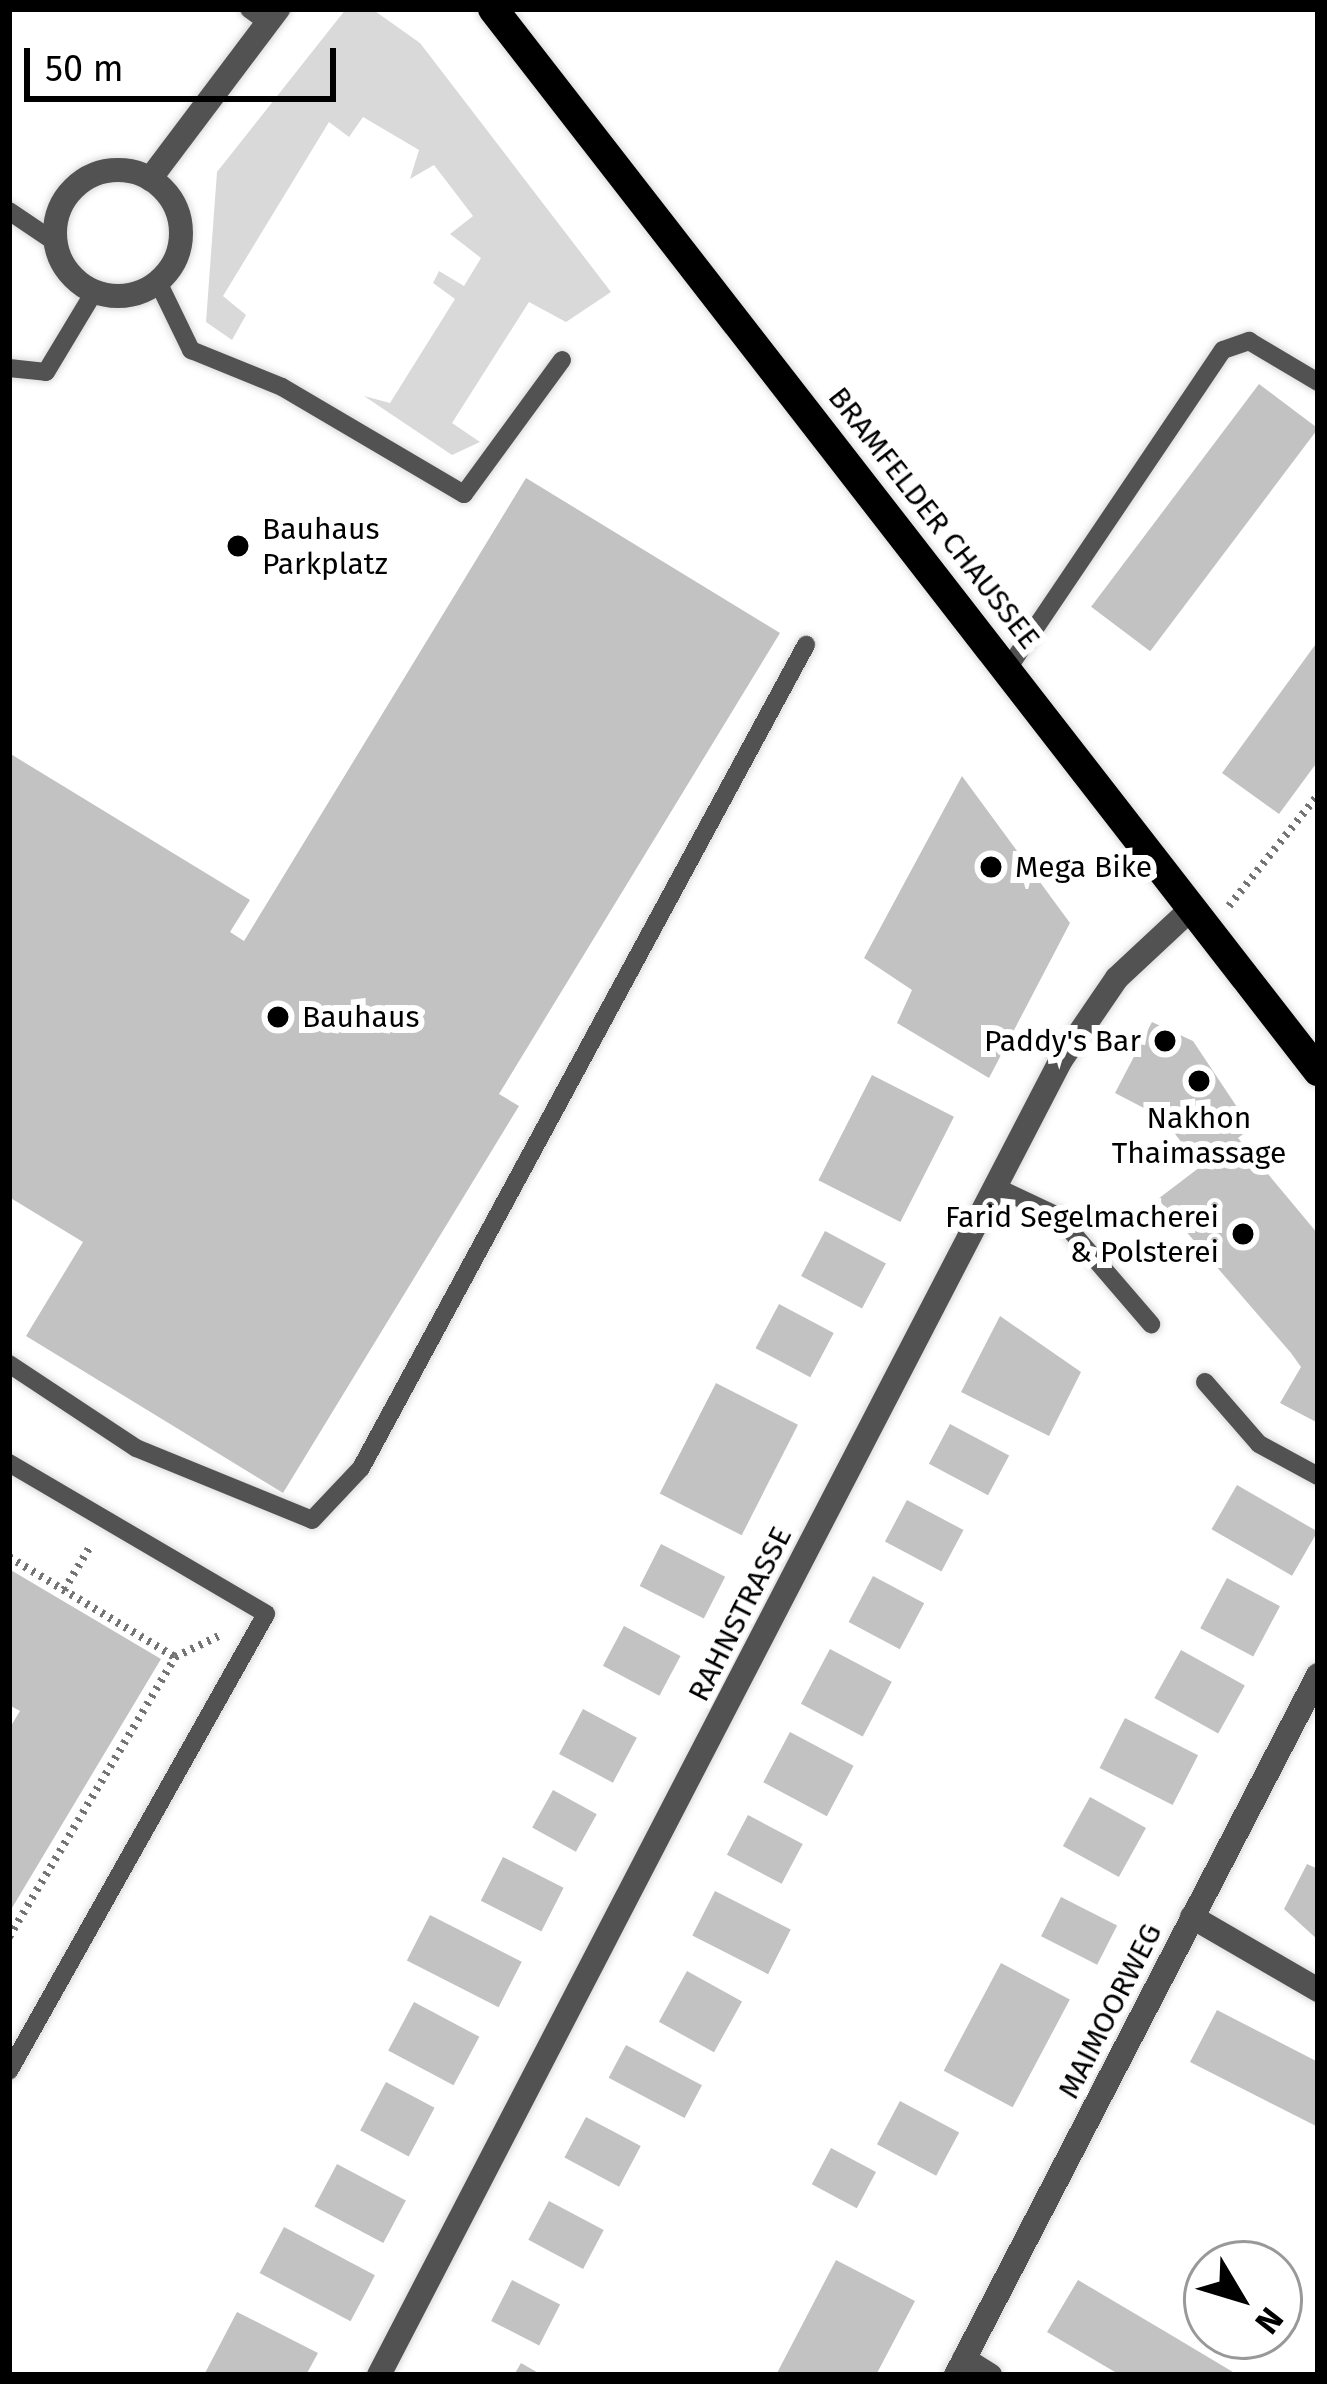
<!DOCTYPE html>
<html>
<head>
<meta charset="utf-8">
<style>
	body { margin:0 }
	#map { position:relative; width:1327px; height:2384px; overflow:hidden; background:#fff; font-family:"Fira Sans",sans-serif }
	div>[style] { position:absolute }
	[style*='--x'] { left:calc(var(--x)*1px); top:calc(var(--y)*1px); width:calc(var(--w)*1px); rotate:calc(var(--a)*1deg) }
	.green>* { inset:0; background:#d9d9d9 }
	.building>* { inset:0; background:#c2c2c2; transform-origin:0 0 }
	.path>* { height:8px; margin-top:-4px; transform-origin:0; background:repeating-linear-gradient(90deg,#747474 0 3px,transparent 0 9px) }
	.roads { filter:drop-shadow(0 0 3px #dbdbdb) drop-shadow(0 0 3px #dbdbdb) }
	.lane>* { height:18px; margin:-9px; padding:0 9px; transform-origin:9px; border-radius:9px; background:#525252 }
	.street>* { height:24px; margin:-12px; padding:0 12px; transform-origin:12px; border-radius:12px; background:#525252 }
	.street>.ring { margin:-12px; padding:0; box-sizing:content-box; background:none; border:24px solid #525252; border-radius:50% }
	.primary>* { height:30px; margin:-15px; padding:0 15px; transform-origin:15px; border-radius:15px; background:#000 }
	.dots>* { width:33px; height:33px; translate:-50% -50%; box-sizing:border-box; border:6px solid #fff; border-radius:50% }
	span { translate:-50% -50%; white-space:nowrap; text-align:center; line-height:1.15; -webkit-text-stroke:12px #fff; paint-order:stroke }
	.street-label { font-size:30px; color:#000 }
	.poi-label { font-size:30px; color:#000 }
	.left { translate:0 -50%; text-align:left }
	.right { translate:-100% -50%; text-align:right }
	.frame { position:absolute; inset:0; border:12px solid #000; pointer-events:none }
	.north { position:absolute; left:1183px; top:2240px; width:120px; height:120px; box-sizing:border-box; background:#fff; border:3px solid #999; border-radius:50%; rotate:128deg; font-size:33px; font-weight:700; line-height:48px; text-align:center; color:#000 }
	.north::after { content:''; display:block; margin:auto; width:42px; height:54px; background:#000; clip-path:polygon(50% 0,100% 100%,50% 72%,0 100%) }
	.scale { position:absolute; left:24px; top:48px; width:312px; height:54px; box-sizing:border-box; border:6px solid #000; border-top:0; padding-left:15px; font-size:36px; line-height:42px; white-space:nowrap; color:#000; -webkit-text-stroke:9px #fff; paint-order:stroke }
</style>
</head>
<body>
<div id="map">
	<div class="green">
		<i style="clip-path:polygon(346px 9px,372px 9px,420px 43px,611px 292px,566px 322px,529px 302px,452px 423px,480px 442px,452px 455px,364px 396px,390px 403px,455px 299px,433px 283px,439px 271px,464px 286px,481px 258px,450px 234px,473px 216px,434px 165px,410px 179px,419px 150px,363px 117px,349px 137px,329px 122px,223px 296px,246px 315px,232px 340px,206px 322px,217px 172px)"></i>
	</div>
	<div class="building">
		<i style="left:1259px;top:384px;width:74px;height:279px;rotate:37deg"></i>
		<i style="clip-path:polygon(526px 478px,780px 633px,499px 1094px,519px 1106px,283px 1493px,26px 1336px,83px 1242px,9px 1197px,9px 753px,250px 900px,230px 932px,244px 941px)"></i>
		<i style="clip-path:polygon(1318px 641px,1318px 761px,1279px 814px,1222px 773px)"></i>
		<i style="clip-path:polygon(962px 776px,1070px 923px,989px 1078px,897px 1023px,912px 990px,864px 958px)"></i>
		<i style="clip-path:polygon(1152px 1022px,1193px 1041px,1251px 1128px,1238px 1138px,1318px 1234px,1318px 1423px,1280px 1403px,1301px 1367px,1291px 1353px,1158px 1199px,1200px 1167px,1163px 1118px,1115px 1093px)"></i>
		<i style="left:872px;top:1075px;width:92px;height:118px;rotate:27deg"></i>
		<i style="left:825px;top:1231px;width:69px;height:51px;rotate:28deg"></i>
		<i style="left:779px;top:1304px;width:62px;height:50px;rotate:28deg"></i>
		<i style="clip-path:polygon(1000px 1316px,1081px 1372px,1049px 1436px,961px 1392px)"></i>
		<i style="left:716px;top:1383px;width:92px;height:124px;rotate:27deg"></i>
		<i style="left:950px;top:1424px;width:67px;height:45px;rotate:28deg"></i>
		<i style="left:1237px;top:1485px;width:93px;height:51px;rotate:30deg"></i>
		<i style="left:907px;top:1500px;width:64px;height:47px;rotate:28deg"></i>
		<i style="left:661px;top:1544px;width:72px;height:47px;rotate:27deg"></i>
		<i style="clip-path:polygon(9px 1569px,161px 1659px,9px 1913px,9px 1729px,20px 1711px,9px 1705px)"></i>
		<i style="left:873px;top:1576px;width:58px;height:52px;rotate:28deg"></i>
		<i style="left:1227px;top:1578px;width:60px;height:57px;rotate:28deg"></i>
		<i style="left:624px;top:1626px;width:64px;height:45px;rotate:28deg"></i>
		<i style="left:830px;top:1649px;width:70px;height:62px;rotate:28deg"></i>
		<i style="left:1181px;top:1650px;width:73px;height:55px;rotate:29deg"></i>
		<i style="left:583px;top:1709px;width:61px;height:51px;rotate:28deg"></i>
		<i style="left:1125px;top:1718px;width:82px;height:56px;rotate:27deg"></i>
		<i style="left:790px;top:1732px;width:72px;height:57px;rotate:28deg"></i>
		<i style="left:553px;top:1790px;width:50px;height:43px;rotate:29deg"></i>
		<i style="left:1090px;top:1797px;width:64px;height:56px;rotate:29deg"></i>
		<i style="left:748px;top:1815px;width:62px;height:45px;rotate:28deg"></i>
		<i style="left:503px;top:1857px;width:68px;height:49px;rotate:27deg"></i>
		<i style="clip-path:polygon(1307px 1864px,1318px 1869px,1318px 1940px,1284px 1909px)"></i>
		<i style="left:715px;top:1891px;width:85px;height:50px;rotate:27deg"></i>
		<i style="left:1061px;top:1897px;width:63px;height:44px;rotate:27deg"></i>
		<i style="left:430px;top:1915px;width:103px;height:51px;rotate:27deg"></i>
		<i style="left:1001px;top:1963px;width:78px;height:122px;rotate:28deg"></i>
		<i style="left:687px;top:1971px;width:63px;height:58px;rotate:29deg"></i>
		<i style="left:414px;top:2002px;width:74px;height:55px;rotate:28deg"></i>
		<i style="clip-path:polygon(1217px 2010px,1318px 2062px,1318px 2127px,1190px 2062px)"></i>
		<i style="left:626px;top:2045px;width:86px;height:37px;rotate:28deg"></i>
		<i style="left:386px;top:2082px;width:55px;height:55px;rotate:28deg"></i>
		<i style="left:900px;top:2101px;width:67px;height:49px;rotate:28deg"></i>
		<i style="left:586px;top:2117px;width:62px;height:46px;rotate:28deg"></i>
		<i style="left:831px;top:2148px;width:51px;height:41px;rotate:28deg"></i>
		<i style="left:337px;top:2164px;width:78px;height:48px;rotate:28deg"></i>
		<i style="left:549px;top:2201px;width:62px;height:44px;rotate:28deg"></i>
		<i style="left:284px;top:2227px;width:103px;height:52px;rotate:28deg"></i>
		<i style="clip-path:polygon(836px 2260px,915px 2301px,876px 2375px,776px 2375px)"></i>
		<i style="left:512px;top:2280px;width:54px;height:46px;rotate:27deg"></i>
		<i style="clip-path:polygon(1078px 2280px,1166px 2332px,1238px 2375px,1120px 2375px,1047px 2332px)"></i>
		<i style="clip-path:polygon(237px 2312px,318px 2353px,306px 2375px,204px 2375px)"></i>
		<i style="clip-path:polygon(521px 2363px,542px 2375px,514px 2375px)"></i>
	</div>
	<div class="path">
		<i style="--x:1229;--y:906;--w:142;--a:-51.3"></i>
		<i style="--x:9;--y:1557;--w:194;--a:31.1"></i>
		<i style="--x:64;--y:1590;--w:52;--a:-59"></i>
		<i style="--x:9;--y:1937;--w:326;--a:-59.3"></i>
		<i style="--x:175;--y:1657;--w:51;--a:-25.6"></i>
	</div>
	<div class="roads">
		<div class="lane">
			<i style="--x:249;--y:9;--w:22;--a:36"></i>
			<i style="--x:9;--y:211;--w:55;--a:34"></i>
			<i style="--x:158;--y:282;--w:76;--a:64.1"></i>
			<i style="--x:191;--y:350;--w:98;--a:22.1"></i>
			<i style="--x:282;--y:387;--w:211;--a:30.5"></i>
			<i style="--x:464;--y:494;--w:166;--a:-53.8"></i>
			<i style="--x:9;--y:368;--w:37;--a:6"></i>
			<i style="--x:46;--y:372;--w:93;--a:-59"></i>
			<i style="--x:1007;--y:670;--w:386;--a:-56"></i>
			<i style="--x:1223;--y:350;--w:28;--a:-19"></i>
			<i style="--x:1249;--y:341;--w:80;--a:30.7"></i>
			<i style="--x:996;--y:1187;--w:68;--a:25.1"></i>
			<i style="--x:1058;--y:1216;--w:143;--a:49.3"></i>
			<i style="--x:9;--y:1364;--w:152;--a:33.5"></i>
			<i style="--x:136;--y:1448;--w:190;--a:22.2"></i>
			<i style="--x:312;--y:1520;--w:71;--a:-46.7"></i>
			<i style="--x:361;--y:1468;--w:936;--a:-61.6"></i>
			<i style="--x:1205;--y:1382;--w:82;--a:48.9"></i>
			<i style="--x:1259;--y:1444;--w:67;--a:28.5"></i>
			<i style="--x:9;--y:1463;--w:298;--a:30.4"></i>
			<i style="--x:266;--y:1614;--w:524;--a:119.35"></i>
		</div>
		<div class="street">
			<i class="ring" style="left:55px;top:170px;width:102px;height:102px"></i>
			<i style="--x:150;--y:179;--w:213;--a:-53"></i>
			<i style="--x:1192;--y:1917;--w:146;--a:30.1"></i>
			<i style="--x:964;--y:2359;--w:31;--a:32"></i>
			<i style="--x:379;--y:2375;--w:1481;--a:-62.59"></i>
			<i style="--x:1061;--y:1060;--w:99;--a:-55.7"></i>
			<i style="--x:1117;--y:978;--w:103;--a:-43"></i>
			<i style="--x:956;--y:2375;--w:788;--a:-62.65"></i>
		</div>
		<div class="primary">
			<i style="--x:493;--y:9;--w:1345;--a:52.16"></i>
		</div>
	</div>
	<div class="dots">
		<i style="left:238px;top:546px;background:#000"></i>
		<i style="left:991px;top:867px;background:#000"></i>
		<i style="left:278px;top:1017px;background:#000"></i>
		<i style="left:1165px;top:1041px;background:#000"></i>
		<i style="left:1199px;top:1081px;background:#000"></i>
		<i style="left:1243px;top:1234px;background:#000"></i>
	</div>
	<div class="street-label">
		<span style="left:934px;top:518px;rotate:52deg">BRAMFELDER CHAUSSEE</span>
		<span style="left:740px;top:1614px;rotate:-63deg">RAHNSTRASSE</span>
		<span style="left:1110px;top:2011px;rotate:-63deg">MAIMOORWEG</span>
	</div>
	<div class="poi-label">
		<span class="left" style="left:262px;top:546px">Bauhaus<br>Parkplatz</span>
		<span class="left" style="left:1015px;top:867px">Mega Bike</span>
		<span class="left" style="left:302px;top:1017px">Bauhaus</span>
		<span class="right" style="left:1141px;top:1041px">Paddy's Bar</span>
		<span style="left:1199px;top:1135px">Nakhon<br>Thaimassage</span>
		<span class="right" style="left:1219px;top:1234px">Farid Segelmacherei<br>&amp; Polsterei</span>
	</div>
	<div class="frame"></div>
	<div class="north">N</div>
	<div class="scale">50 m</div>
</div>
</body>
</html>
